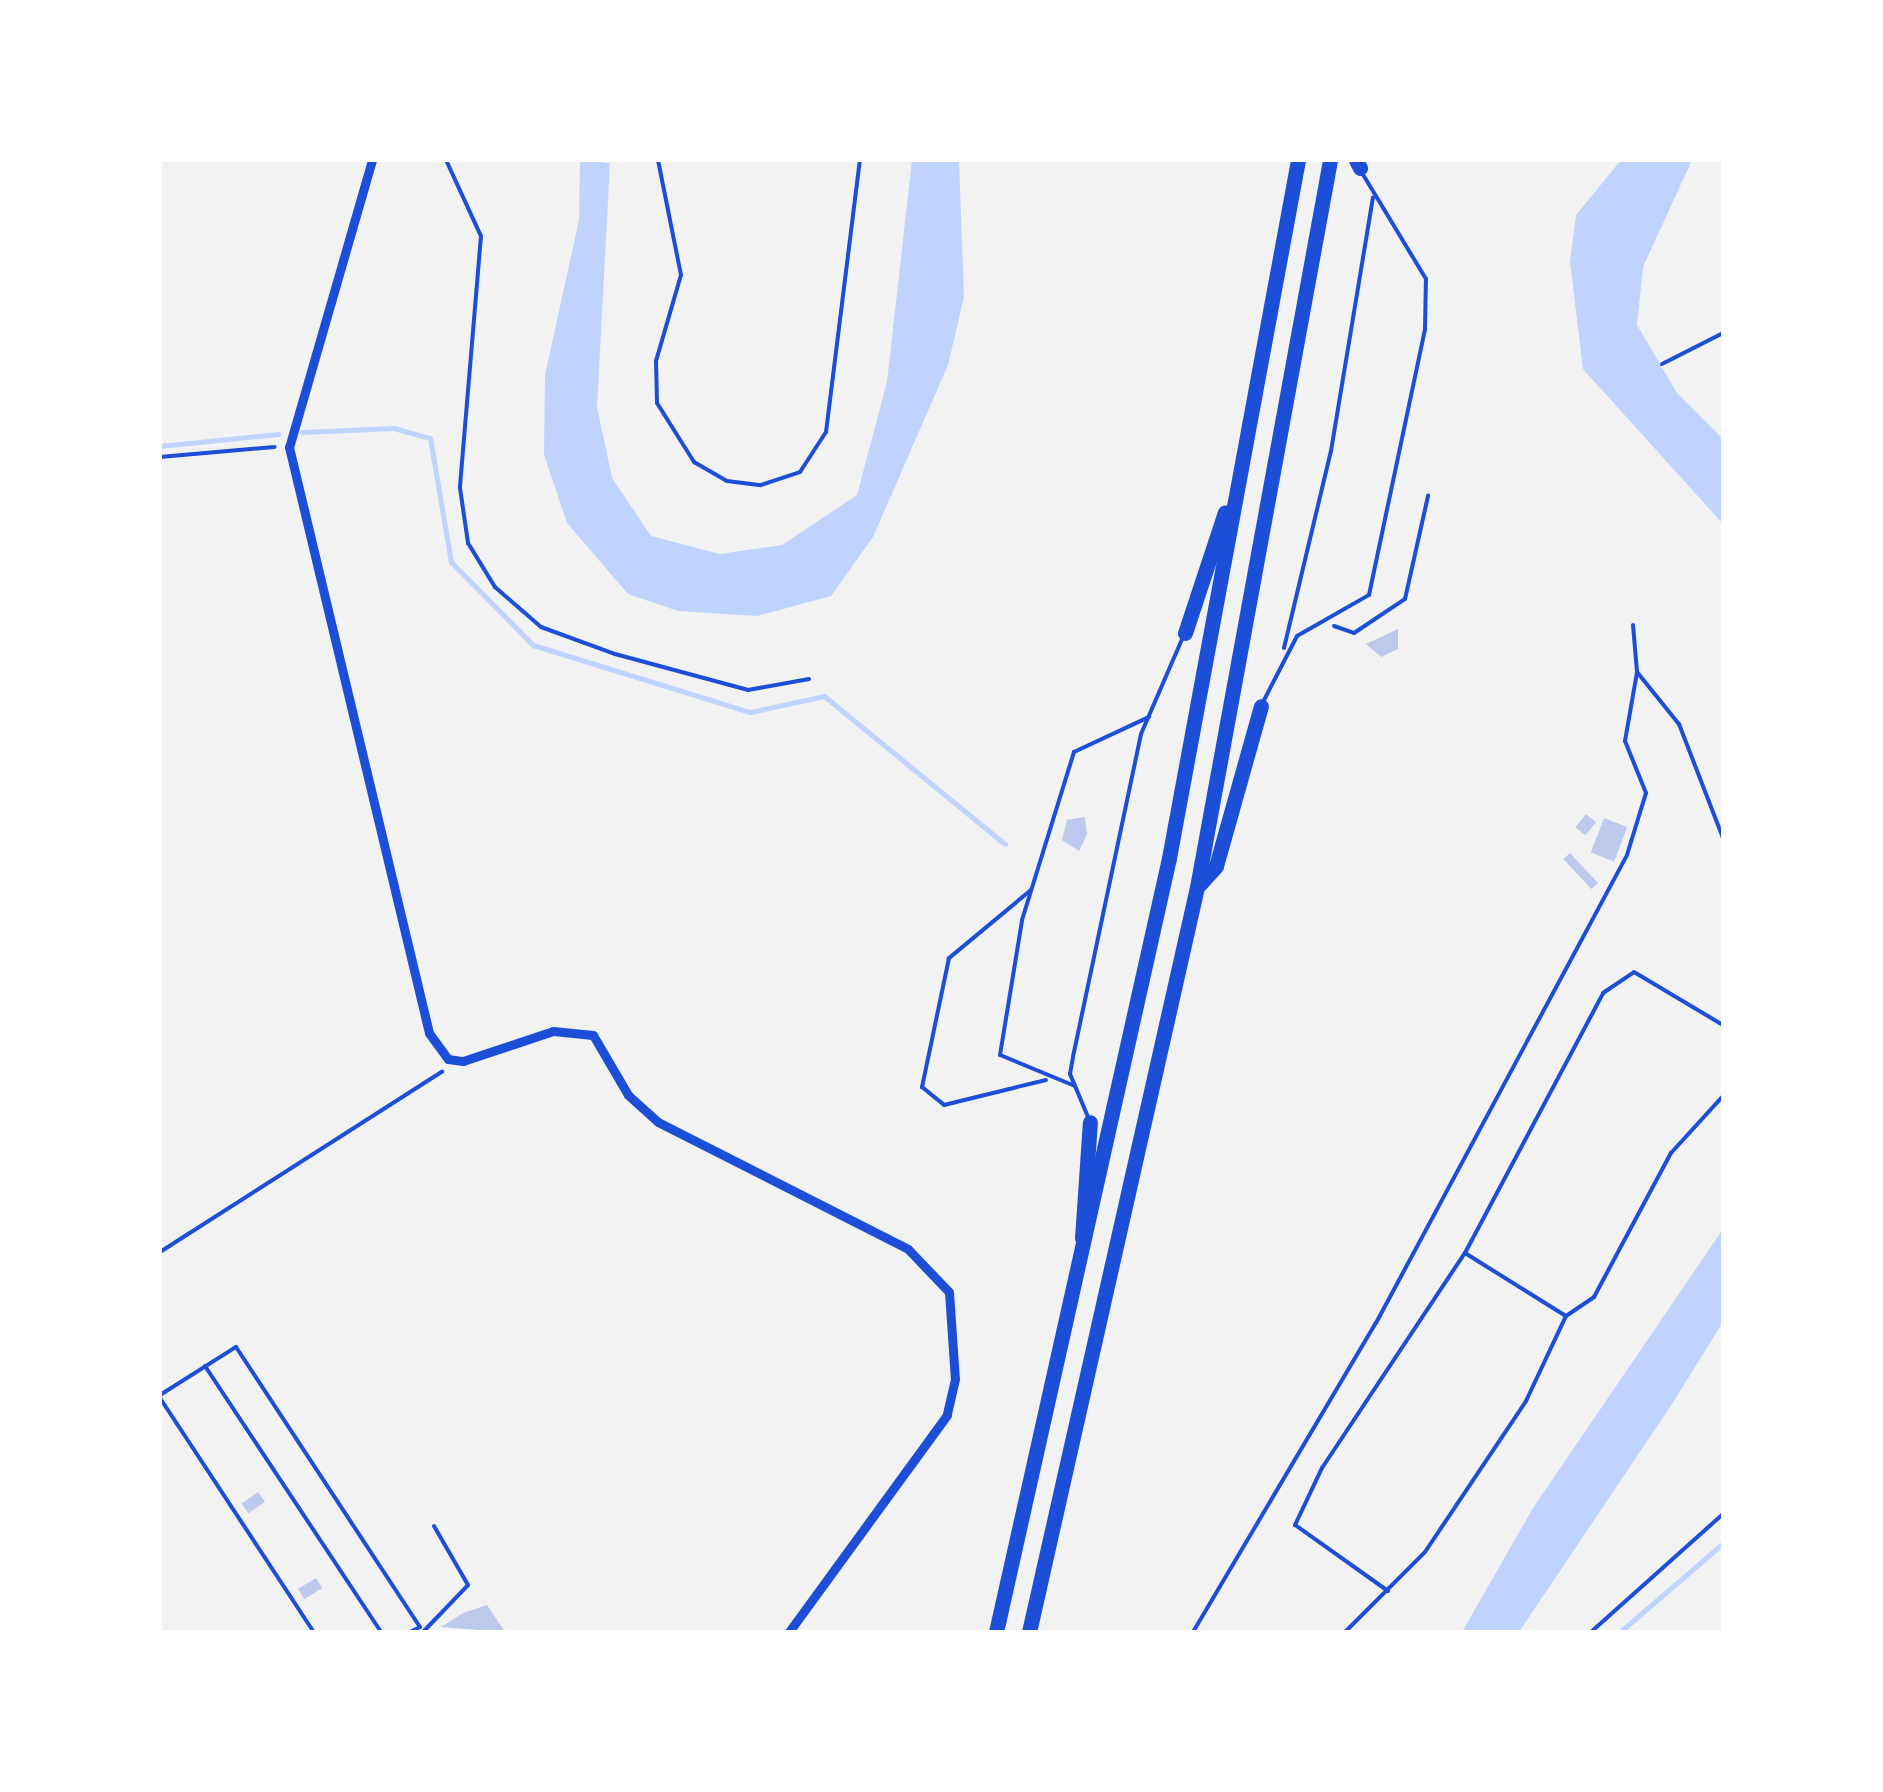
<!DOCTYPE html>
<html>
<head>
<meta charset="utf-8">
<style>
	body { margin:0 }
	#map { position:relative; width:1883px; height:1792px; overflow:hidden; background:#f2f2f2; font-family:"Golos Text",sans-serif }
	div>[style] { position:absolute }
	[style*='--x'] { left:calc(var(--x)*1px); top:calc(var(--y)*1px); width:calc(var(--w)*1px); rotate:calc(var(--a)*1deg) }
	.water>* { inset:0; background:#bfd3fe }
	.stream>* { height:5px; margin:-2.5px; padding:0 2.5px; transform-origin:2.5px; border-radius:2.5px; background:#bfd3fe }
	.building>* { inset:0; background:#bdc9ec; transform-origin:0 0 }
	.path>* { height:4px; margin:-2px; padding:0 2px; transform-origin:2px; border-radius:2px; background:#1d4ed8 }
	.service>* { height:4px; margin:-2px; padding:0 2px; transform-origin:2px; border-radius:2px; background:#1d4ed8 }
	.minor>* { height:9px; margin:-4.5px; padding:0 4.5px; transform-origin:4.5px; border-radius:4.5px; background:#1d4ed8 }
	.motorway>* { height:15px; margin:-7.5px; padding:0 7.5px; transform-origin:7.5px; border-radius:7.5px; background:#1d4ed8 }
	span { translate:-50% -50%; white-space:nowrap; text-align:center; line-height:1.15; -webkit-text-stroke:10px #fff; paint-order:stroke }
	.frame { position:absolute; inset:0; border:162px solid #fff; pointer-events:none }
</style>
</head>
<body>
<div id="map">
	<div class="water">
		<i style="clip-path:polygon(580px 160px,610px 163px,597px 407px,612px 478px,651px 536px,720px 554px,782px 545px,857px 495px,887px 382px,912px 160px,959px 160px,964px 297px,948px 365px,873px 537px,831px 596px,757px 616px,678px 611px,628px 594px,567px 523px,544px 455px,545px 375px,579px 220px)"></i>
		<i style="clip-path:polygon(1621px 160px,1692px 160px,1643px 267px,1637px 325px,1677px 393px,1723px 439px,1723px 524px,1583px 369px,1570px 262px,1576px 215px)"></i>
		<i style="clip-path:polygon(1723px 1229px,1723px 1322px,1670px 1407px,1519px 1632px,1462px 1632px,1533px 1508px)"></i>
	</div>
	<div class="stream">
		<i style="--x:302;--y:432;--w:92;--a:-2.5"></i>
		<i style="--x:394;--y:428;--w:37;--a:16"></i>
		<i style="--x:430;--y:438;--w:126;--a:80.4"></i>
		<i style="--x:451;--y:562;--w:117;--a:45.3"></i>
		<i style="--x:533;--y:645;--w:227;--a:17.2"></i>
		<i style="--x:750;--y:712;--w:76;--a:-12.2"></i>
		<i style="--x:824;--y:696;--w:234;--a:39.3"></i>
		<i style="--x:160;--y:446;--w:119;--a:-5.8"></i>
		<i style="--x:1620;--y:1632;--w:136;--a:-40.8"></i>
	</div>
	<div class="building">
		<i style="clip-path:polygon(1398px 629px,1398px 649px,1381px 657px,1366px 644px)"></i>
		<i style="left:1586px;top:814px;width:13px;height:17px;rotate:39deg"></i>
		<i style="clip-path:polygon(1085px 817px,1087px 834px,1079px 851px,1062px 840px,1067px 820px)"></i>
		<i style="left:1604px;top:818px;width:25px;height:37px;rotate:21deg"></i>
		<i style="left:1570px;top:853px;width:41px;height:9px;rotate:47deg"></i>
		<i style="left:258px;top:1492px;width:12px;height:20px;rotate:55deg"></i>
		<i style="left:316px;top:1578px;width:12px;height:21px;rotate:59deg"></i>
		<i style="clip-path:polygon(487px 1605px,505px 1632px,441px 1627px,463px 1613px)"></i>
	</div>
	<div class="path">
		<i style="--x:446;--y:160;--w:84;--a:65.3"></i>
		<i style="--x:481;--y:236;--w:253;--a:94.8"></i>
		<i style="--x:460;--y:488;--w:56;--a:81.7"></i>
		<i style="--x:468;--y:543;--w:52;--a:58.5"></i>
		<i style="--x:495;--y:587;--w:61;--a:41"></i>
		<i style="--x:541;--y:627;--w:79;--a:20"></i>
		<i style="--x:615;--y:654;--w:138;--a:15.1"></i>
		<i style="--x:748;--y:690;--w:62;--a:-10.2"></i>
		<i style="--x:658;--y:160;--w:117;--a:78.7"></i>
		<i style="--x:681;--y:275;--w:90;--a:106.2"></i>
		<i style="--x:656;--y:361;--w:42;--a:88.6"></i>
		<i style="--x:657;--y:403;--w:70;--a:57.9"></i>
		<i style="--x:694;--y:462;--w:38;--a:30"></i>
		<i style="--x:727;--y:481;--w:34;--a:7"></i>
		<i style="--x:761;--y:485;--w:41;--a:-18.4"></i>
		<i style="--x:800;--y:472;--w:48;--a:-57"></i>
		<i style="--x:826;--y:432;--w:274;--a:-82.9"></i>
		<i style="--x:1662;--y:364;--w:68;--a:-26.9"></i>
		<i style="--x:160;--y:457;--w:115;--a:-5"></i>
		<i style="--x:1633;--y:625;--w:47;--a:85.1"></i>
		<i style="--x:1637;--y:672;--w:67;--a:51.1"></i>
		<i style="--x:1679;--y:724;--w:122;--a:68.9"></i>
		<i style="--x:1334;--y:626;--w:21;--a:19"></i>
		<i style="--x:1354;--y:633;--w:61;--a:-33.7"></i>
		<i style="--x:1405;--y:599;--w:106;--a:-77.4"></i>
		<i style="--x:160;--y:1252;--w:335;--a:-32.6"></i>
		<i style="--x:1465;--y:1253;--w:119;--a:32"></i>
		<i style="--x:1388;--y:1591;--w:114;--a:-144.6"></i>
		<i style="--x:1295;--y:1525;--w:63;--a:-64.7"></i>
		<i style="--x:1322;--y:1468;--w:258;--a:-56.4"></i>
		<i style="--x:1465;--y:1253;--w:294;--a:-62"></i>
		<i style="--x:1603;--y:993;--w:37;--a:-34"></i>
		<i style="--x:1634;--y:972;--w:104;--a:30.8"></i>
		<i style="--x:1193;--y:1632;--w:359;--a:-59.4"></i>
		<i style="--x:1376;--y:1323;--w:531;--a:-61.79"></i>
		<i style="--x:1627;--y:855;--w:65;--a:-73"></i>
		<i style="--x:1646;--y:793;--w:56;--a:-112"></i>
		<i style="--x:1625;--y:741;--w:70;--a:-80.1"></i>
		<i style="--x:1345;--y:1632;--w:113;--a:-45"></i>
		<i style="--x:1425;--y:1552;--w:182;--a:-56.2"></i>
		<i style="--x:1526;--y:1401;--w:94;--a:-64.8"></i>
		<i style="--x:1566;--y:1316;--w:34;--a:-34"></i>
		<i style="--x:1594;--y:1297;--w:163;--a:-61.9"></i>
		<i style="--x:1671;--y:1153;--w:77;--a:-47.6"></i>
		<i style="--x:1591;--y:1632;--w:177;--a:-41.8"></i>
	</div>
	<div class="service">
		<i style="--x:1284;--y:648;--w:203;--a:-76.6"></i>
		<i style="--x:1331;--y:451;--w:257;--a:-80.6"></i>
		<i style="--x:1263;--y:702;--w:74;--a:-62.7"></i>
		<i style="--x:1297;--y:636;--w:83;--a:-29.7"></i>
		<i style="--x:1369;--y:595;--w:272;--a:-78.1"></i>
		<i style="--x:1425;--y:329;--w:50;--a:-88.9"></i>
		<i style="--x:1426;--y:279;--w:124;--a:-121.1"></i>
		<i style="--x:1031;--y:890;--w:107;--a:140.3"></i>
		<i style="--x:949;--y:958;--w:132;--a:101.8"></i>
		<i style="--x:922;--y:1087;--w:28;--a:39"></i>
		<i style="--x:944;--y:1105;--w:105;--a:-13.8"></i>
		<i style="--x:1075;--y:1086;--w:81;--a:-157.5"></i>
		<i style="--x:1000;--y:1055;--w:137;--a:-80.7"></i>
		<i style="--x:1022;--y:920;--w:176;--a:-72.8"></i>
		<i style="--x:1074;--y:752;--w:83;--a:-25"></i>
		<i style="--x:1088;--y:1117;--w:47;--a:-112.7"></i>
		<i style="--x:1070;--y:1074;--w:22;--a:-80"></i>
		<i style="--x:1074;--y:1052;--w:325;--a:-78.1"></i>
		<i style="--x:1141;--y:734;--w:106;--a:-66.6"></i>
		<i style="--x:205;--y:1366;--w:319;--a:56.5"></i>
		<i style="--x:160;--y:1395;--w:90;--a:-32.3"></i>
		<i style="--x:236;--y:1347;--w:335;--a:56.7"></i>
		<i style="--x:420;--y:1627;--w:11;--a:153"></i>
		<i style="--x:160;--y:1398;--w:280;--a:56.7"></i>
		<i style="--x:423;--y:1632;--w:65;--a:-46.2"></i>
		<i style="--x:468;--y:1585;--w:68;--a:-120"></i>
	</div>
	<div class="minor">
		<i style="--x:372;--y:160;--w:299;--a:106.1"></i>
		<i style="--x:289;--y:447;--w:602;--a:76.56"></i>
		<i style="--x:429;--y:1033;--w:32;--a:54"></i>
		<i style="--x:448;--y:1059;--w:15;--a:8"></i>
		<i style="--x:463;--y:1061;--w:95;--a:-18.4"></i>
		<i style="--x:553;--y:1031;--w:40;--a:5.7"></i>
		<i style="--x:593;--y:1035;--w:69;--a:59.7"></i>
		<i style="--x:628;--y:1095;--w:40;--a:42"></i>
		<i style="--x:658;--y:1122;--w:280;--a:26.9"></i>
		<i style="--x:908;--y:1249;--w:59;--a:46.4"></i>
		<i style="--x:949;--y:1292;--w:87;--a:86.1"></i>
		<i style="--x:955;--y:1379;--w:37;--a:103"></i>
		<i style="--x:947;--y:1415;--w:268;--a:126.1"></i>
	</div>
	<div class="motorway">
		<i style="--x:1356;--y:160;--w:9;--a:63"></i>
		<i style="--x:1185;--y:633;--w:127;--a:-71.7"></i>
		<i style="--x:1200;--y:884;--w:24;--a:-48"></i>
		<i style="--x:1216;--y:866;--w:166;--a:-74.3"></i>
		<i style="--x:1082;--y:1238;--w:116;--a:-86.1"></i>
		<i style="--x:996;--y:1632;--w:793;--a:-77.4"></i>
		<i style="--x:1169;--y:858;--w:710;--a:-79.53"></i>
		<i style="--x:1029;--y:1632;--w:764;--a:-77.29"></i>
		<i style="--x:1197;--y:887;--w:739;--a:-79.63"></i>
	</div>
	<div class="frame"></div>
</div>
</body>
</html>
